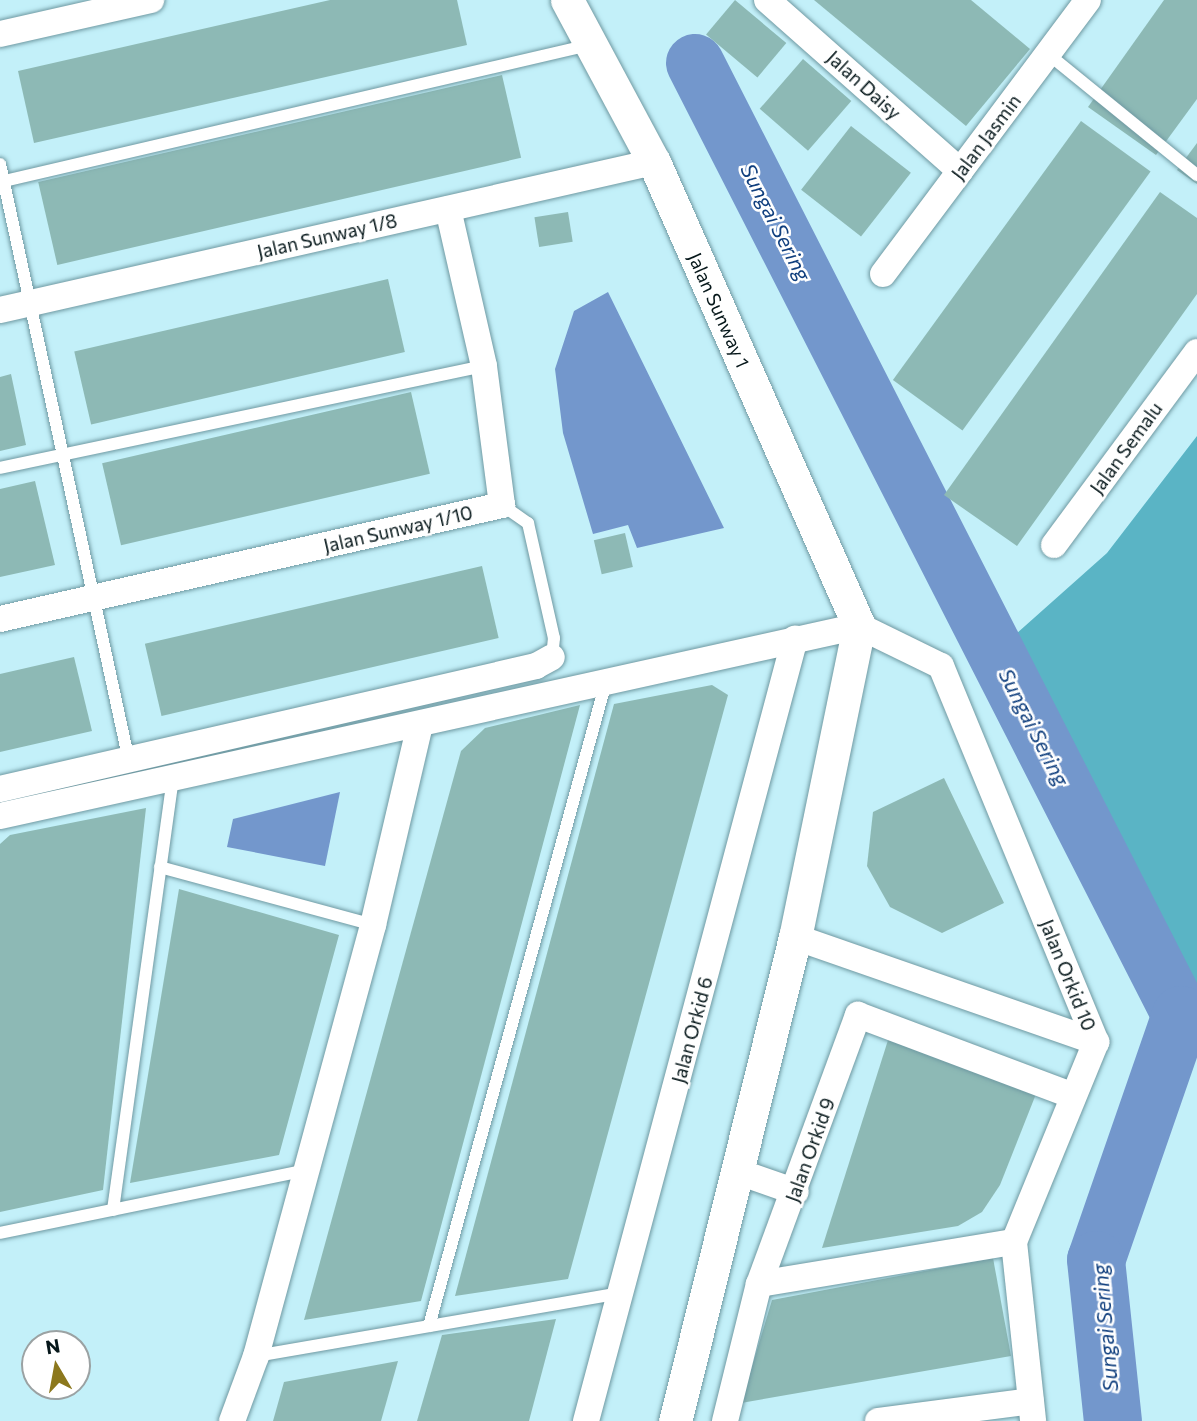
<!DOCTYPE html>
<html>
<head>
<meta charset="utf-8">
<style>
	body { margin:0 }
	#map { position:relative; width:1197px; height:1421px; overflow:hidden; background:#c3f0f9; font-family:Commissioner,sans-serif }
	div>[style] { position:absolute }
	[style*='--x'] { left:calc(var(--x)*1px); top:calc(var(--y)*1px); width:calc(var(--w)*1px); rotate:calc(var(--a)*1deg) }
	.forest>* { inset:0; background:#5ab4c5 }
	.water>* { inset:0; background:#7397cc }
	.river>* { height:58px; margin:-29px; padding:0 29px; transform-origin:29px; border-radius:29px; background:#7397cc }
	.building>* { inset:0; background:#8db9b5; transform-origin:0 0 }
	.roads { filter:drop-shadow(0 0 2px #6f99a2) drop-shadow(0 0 2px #6f99a2) }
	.service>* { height:12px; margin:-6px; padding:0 6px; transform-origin:6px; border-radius:6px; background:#fff }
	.minor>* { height:26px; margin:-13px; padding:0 13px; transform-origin:13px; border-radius:13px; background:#fff }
	.tertiary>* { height:33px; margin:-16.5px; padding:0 16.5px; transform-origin:16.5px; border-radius:16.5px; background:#fff }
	span { translate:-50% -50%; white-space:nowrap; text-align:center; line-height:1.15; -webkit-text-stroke:5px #fff; paint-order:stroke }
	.street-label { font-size:19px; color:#06171a }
	.water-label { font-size:21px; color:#103f7e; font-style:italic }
	.north { position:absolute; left:21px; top:1330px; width:70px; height:70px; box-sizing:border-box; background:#fff; border:2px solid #9ba2a3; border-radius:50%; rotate:350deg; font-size:19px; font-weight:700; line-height:28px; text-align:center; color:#06171a }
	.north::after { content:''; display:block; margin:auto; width:24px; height:32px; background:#8c781d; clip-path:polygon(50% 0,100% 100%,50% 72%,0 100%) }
</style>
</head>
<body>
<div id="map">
	<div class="forest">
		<i style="clip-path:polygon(1197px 436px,1197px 1003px,1007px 642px,1107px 553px)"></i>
	</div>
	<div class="water">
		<i style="clip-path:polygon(608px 292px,724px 528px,637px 548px,628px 525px,593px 534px,563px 433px,555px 369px,574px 311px)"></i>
		<i style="clip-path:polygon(340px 792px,325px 866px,227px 847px,233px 819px)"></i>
	</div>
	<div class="river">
		<i style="--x:695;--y:63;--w:1069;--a:62.96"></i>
		<i style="--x:1181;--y:1015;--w:259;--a:109.1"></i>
		<i style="--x:1096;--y:1260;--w:162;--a:84"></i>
	</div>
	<div class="building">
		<i style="clip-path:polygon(330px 0,457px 0,467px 45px,34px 143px,18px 71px)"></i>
		<i style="left:735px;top:0;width:67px;height:45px;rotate:40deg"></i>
		<i style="clip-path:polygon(814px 0,971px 0,1030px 49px,966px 126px)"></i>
		<i style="clip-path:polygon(1164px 0,1197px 0,1197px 99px,1156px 155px,1088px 107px)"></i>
		<i style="left:803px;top:59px;width:64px;height:66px;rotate:41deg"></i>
		<i style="left:502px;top:75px;width:85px;height:476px;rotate:77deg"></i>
		<i style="left:1081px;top:121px;width:86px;height:320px;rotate:36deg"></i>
		<i style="left:851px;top:126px;width:76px;height:81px;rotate:38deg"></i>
		<i style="clip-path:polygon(1197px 143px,1197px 184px,1177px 170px)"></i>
		<i style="clip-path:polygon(1160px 192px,1197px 218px,1197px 294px,1017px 546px,944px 495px)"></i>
		<i style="left:568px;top:212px;width:30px;height:34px;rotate:81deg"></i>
		<i style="left:388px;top:279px;width:75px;height:322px;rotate:77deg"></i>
		<i style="clip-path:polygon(11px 374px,26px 445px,0 451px,0 377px)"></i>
		<i style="left:411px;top:392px;width:84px;height:317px;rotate:77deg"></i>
		<i style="clip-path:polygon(35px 481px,55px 565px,0 577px,0 489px)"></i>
		<i style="left:625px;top:533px;width:35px;height:32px;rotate:77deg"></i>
		<i style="left:482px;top:566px;width:74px;height:346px;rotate:77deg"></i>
		<i style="clip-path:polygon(74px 657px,92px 731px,0 752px,0 674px)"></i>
		<i style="clip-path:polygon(712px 685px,728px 695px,568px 1279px,455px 1296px,614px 704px)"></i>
		<i style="clip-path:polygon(580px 705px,421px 1301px,304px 1320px,461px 751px,485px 728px)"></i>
		<i style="clip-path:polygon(944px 778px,1004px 903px,942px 933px,890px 907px,867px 866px,873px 812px)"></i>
		<i style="clip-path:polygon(146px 808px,103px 1190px,0 1212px,0 844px,10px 835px)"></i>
		<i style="clip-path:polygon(179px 889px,339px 935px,279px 1155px,130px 1183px)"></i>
		<i style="clip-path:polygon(889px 1037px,1038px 1089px,1000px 1185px,982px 1212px,958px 1226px,822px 1248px)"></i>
		<i style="clip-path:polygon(993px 1258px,1011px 1356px,741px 1403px,772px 1300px)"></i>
		<i style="clip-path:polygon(556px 1319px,529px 1421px,417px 1421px,442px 1335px)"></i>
		<i style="clip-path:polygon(398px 1361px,381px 1421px,273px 1421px,284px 1382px)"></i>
	</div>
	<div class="roads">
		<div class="service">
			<i style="--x:1048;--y:54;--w:192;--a:39.1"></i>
			<i style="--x:0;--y:164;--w:611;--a:77.81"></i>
			<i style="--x:0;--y:182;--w:605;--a:-13.09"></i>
			<i style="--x:0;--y:468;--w:495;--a:-11.9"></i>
			<i style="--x:502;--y:505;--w:32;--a:35"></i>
			<i style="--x:528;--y:523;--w:118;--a:77.3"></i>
			<i style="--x:554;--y:638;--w:19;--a:96"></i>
			<i style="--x:160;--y:867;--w:221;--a:15.2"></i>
			<i style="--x:113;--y:1210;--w:438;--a:-82.1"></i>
			<i style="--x:0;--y:1233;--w:313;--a:-11.6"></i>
			<i style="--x:429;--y:1326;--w:668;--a:-74.63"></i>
			<i style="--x:256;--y:1356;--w:370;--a:-9.8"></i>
		</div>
		<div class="minor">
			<i style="--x:767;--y:0;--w:258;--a:41.5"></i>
			<i style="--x:0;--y:34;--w:155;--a:-12.7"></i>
			<i style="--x:883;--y:274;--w:342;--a:-53.2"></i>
			<i style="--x:0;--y:310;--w:671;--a:-12.75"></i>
			<i style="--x:1054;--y:545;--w:240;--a:-53.5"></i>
			<i style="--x:0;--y:619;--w:515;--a:-12.79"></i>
			<i style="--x:502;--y:505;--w:140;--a:-97.4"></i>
			<i style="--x:484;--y:366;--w:161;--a:-102.9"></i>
			<i style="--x:0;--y:789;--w:550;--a:-12.92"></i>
			<i style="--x:536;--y:666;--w:18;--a:-29"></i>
			<i style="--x:0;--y:816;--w:880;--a:-12.47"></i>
			<i style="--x:859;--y:626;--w:91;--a:26"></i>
			<i style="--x:941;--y:666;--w:407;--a:67.6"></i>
			<i style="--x:1096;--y:1042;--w:216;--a:112.3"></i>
			<i style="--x:1014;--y:1242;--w:180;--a:83.9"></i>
			<i style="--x:795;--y:937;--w:319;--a:19.2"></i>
			<i style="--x:739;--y:1172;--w:60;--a:19.3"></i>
			<i style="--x:759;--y:1284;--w:258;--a:-9.4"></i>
			<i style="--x:232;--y:1421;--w:69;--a:-69.7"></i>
			<i style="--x:256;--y:1356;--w:447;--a:-74.8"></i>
			<i style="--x:373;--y:925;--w:206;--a:-76.8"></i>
			<i style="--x:586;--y:1421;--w:810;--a:-75.05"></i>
			<i style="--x:725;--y:1421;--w:141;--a:-76.1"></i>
			<i style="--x:759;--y:1284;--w:287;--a:-69.8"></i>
			<i style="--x:858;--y:1015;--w:230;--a:20.6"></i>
			<i style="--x:878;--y:1421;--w:154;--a:-7.4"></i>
		</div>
		<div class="tertiary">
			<i style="--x:567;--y:0;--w:184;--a:61.8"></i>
			<i style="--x:654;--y:162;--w:507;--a:66.16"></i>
			<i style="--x:859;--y:626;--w:318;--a:101.6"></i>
			<i style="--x:795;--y:937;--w:499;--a:103.9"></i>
		</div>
	</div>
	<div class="street-label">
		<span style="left:864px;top:85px;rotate:42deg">Jalan Daisy</span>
		<span style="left:986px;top:137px;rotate:-53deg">Jalan Jasmin</span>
		<span style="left:327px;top:236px;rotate:-13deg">Jalan Sunway 1/8</span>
		<span style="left:719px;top:310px;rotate:66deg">Jalan Sunway 1</span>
		<span style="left:1126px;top:448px;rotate:-54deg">Jalan Semalu</span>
		<span style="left:398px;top:529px;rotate:-13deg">Jalan Sunway 1/10</span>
		<span style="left:1068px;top:975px;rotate:68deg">Jalan Orkid 10</span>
		<span style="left:692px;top:1030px;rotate:-75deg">Jalan Orkid 6</span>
		<span style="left:810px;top:1150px;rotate:-70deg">Jalan Orkid 9</span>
	</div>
	<div class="water-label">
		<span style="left:776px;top:222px;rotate:63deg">Sungai Sering</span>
		<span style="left:1034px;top:727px;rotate:63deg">Sungai Sering</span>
		<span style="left:1105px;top:1328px;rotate:-95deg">Sungai Sering</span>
	</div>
	<div class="north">N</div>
</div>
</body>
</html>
